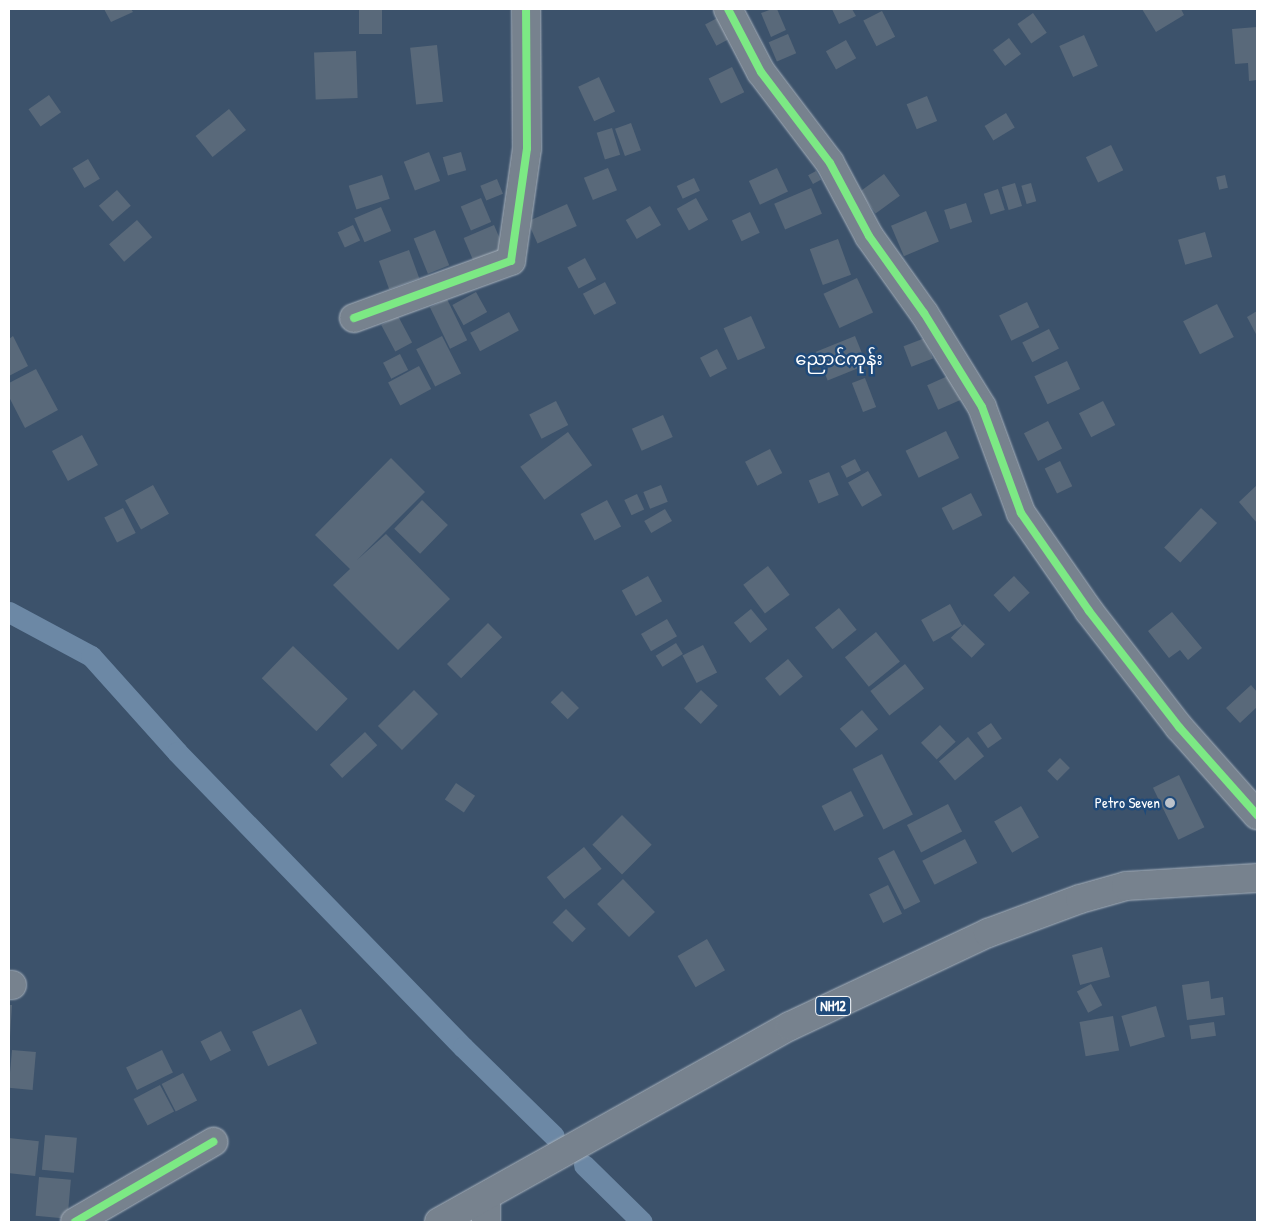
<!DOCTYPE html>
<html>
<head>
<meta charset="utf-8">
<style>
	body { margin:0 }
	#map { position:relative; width:1266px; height:1231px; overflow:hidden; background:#3c526b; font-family:"Patrick Hand","Noto Sans Myanmar",sans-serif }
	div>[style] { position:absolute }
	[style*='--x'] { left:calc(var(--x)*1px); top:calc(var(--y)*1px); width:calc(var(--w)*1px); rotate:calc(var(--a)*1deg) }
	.canal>* { height:21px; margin:-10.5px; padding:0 10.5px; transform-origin:10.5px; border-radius:10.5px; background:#6c88a5 }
	.building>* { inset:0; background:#59697a; transform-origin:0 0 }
	.roads { filter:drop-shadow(0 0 1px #a7b1bc) drop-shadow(0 0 1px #a7b1bc) }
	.minor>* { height:28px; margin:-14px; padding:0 14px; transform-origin:14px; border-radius:14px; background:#77828e }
	.highway>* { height:28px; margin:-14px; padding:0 14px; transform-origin:14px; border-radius:14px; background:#77828e }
	.cycleway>* { height:8px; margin:-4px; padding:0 4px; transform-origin:4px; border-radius:4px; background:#7ce984 }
	.dots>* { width:14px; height:14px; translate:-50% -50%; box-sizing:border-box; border:2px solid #1f4a7a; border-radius:50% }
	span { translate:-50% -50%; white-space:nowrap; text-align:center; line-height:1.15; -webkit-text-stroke:5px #1f4a7a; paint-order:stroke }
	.shield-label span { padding:1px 4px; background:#1f4a7a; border:1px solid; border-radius:4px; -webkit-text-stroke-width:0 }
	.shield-label { font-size:14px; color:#fff; font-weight:700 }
	.poi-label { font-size:15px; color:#fff }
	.right { translate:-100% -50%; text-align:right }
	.quarter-label { font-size:18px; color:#fff }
	.frame { position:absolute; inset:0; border:10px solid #fff; pointer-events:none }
</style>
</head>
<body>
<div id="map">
	<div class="canal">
		<i style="--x:9;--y:612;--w:93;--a:28.2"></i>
		<i style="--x:91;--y:656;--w:129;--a:48.1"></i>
		<i style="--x:177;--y:752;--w:411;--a:45.9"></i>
		<i style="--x:463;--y:1047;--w:127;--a:44.4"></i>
		<i style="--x:584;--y:1165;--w:81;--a:44.5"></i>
	</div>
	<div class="building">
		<i style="clip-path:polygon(104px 9px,131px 9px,133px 12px,111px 22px)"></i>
		<i style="left:359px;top:9px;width:23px;height:25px"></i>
		<i style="clip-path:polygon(772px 9px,777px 9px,786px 30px,771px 37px,761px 13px)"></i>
		<i style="clip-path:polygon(832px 9px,852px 9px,856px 16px,839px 24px)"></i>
		<i style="clip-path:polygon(1142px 9px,1181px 9px,1184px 15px,1156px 32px)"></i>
		<i style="left:882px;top:11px;width:29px;height:21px;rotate:63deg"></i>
		<i style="left:1033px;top:13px;width:24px;height:19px;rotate:55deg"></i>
		<i style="left:721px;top:16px;width:24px;height:18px;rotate:62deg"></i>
		<i style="clip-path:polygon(1257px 27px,1257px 80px,1249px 81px,1248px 63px,1235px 64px,1232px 29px)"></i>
		<i style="left:788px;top:34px;width:21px;height:21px;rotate:67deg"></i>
		<i style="left:1084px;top:35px;width:34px;height:27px;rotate:66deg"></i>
		<i style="left:1009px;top:38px;width:20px;height:20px;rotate:53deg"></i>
		<i style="left:846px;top:40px;width:21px;height:23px;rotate:61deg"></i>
		<i style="left:437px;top:45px;width:57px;height:27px;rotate:84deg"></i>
		<i style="left:356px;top:51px;width:47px;height:42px;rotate:88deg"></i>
		<i style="left:732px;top:67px;width:28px;height:26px;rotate:64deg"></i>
		<i style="left:599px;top:77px;width:38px;height:23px;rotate:65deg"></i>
		<i style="left:49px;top:95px;width:21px;height:25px;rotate:55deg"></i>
		<i style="left:927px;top:96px;width:27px;height:22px;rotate:68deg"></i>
		<i style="left:229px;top:109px;width:27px;height:43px;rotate:51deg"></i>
		<i style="left:1006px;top:113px;width:17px;height:25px;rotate:59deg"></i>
		<i style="left:631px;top:123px;width:29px;height:17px;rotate:70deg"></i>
		<i style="left:612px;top:128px;width:28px;height:16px;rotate:73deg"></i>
		<i style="left:1111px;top:145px;width:28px;height:28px;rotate:64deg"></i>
		<i style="left:429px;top:152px;width:31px;height:27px;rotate:69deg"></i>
		<i style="left:461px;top:152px;width:19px;height:19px;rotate:74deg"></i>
		<i style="left:88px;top:159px;width:23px;height:18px;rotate:59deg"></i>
		<i style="left:608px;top:168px;width:24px;height:26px;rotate:68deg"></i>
		<i style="left:777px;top:168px;width:26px;height:31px;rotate:65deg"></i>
		<i style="left:816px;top:171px;width:10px;height:9px;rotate:61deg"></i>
		<i style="left:884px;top:174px;width:27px;height:30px;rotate:54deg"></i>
		<i style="left:382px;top:175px;width:25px;height:35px;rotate:72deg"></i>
		<i style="left:1225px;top:175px;width:13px;height:9px;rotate:77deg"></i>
		<i style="left:694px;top:178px;width:14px;height:19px;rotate:65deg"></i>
		<i style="left:497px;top:179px;width:16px;height:18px;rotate:68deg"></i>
		<i style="left:1015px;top:183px;width:24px;height:14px;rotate:73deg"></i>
		<i style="left:1031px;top:183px;width:19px;height:10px;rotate:74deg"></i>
		<i style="left:811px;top:188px;width:28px;height:40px;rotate:67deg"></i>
		<i style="left:998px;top:189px;width:22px;height:15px;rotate:72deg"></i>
		<i style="left:117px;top:190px;width:21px;height:24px;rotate:49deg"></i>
		<i style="left:481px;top:198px;width:26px;height:22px;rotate:67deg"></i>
		<i style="left:696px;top:198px;width:25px;height:22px;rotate:61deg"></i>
		<i style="left:966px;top:203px;width:20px;height:23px;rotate:72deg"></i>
		<i style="left:567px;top:204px;width:24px;height:43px;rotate:66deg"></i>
		<i style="left:650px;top:206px;width:22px;height:28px;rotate:60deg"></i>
		<i style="left:381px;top:207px;width:26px;height:29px;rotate:67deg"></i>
		<i style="left:926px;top:211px;width:33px;height:38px;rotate:67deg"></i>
		<i style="left:750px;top:212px;width:23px;height:20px;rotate:65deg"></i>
		<i style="left:137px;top:220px;width:23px;height:37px;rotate:49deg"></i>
		<i style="left:353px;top:225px;width:17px;height:17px;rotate:65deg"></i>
		<i style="left:494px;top:225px;width:28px;height:33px;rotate:67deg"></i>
		<i style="left:435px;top:230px;width:38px;height:23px;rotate:68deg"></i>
		<i style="left:1205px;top:232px;width:26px;height:28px;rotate:74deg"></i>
		<i style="left:838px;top:239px;width:38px;height:30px;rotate:70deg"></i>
		<i style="left:409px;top:250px;width:30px;height:32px;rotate:70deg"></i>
		<i style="left:585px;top:258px;width:24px;height:20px;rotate:62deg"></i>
		<i style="left:857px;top:278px;width:38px;height:37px;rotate:65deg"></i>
		<i style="left:605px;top:282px;width:24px;height:25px;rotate:62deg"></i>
		<i style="left:476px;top:292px;width:23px;height:27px;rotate:61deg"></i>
		<i style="left:447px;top:299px;width:46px;height:19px;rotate:64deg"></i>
		<i style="left:1027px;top:302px;width:28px;height:31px;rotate:64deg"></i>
		<i style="left:1217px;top:304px;width:37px;height:38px;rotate:63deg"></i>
		<i style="clip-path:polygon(1257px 311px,1257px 336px,1247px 317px)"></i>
		<i style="left:509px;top:312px;width:21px;height:44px;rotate:62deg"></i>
		<i style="left:398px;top:316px;width:30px;height:19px;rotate:62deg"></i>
		<i style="left:751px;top:316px;width:35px;height:30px;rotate:66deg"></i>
		<i style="left:1049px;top:329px;width:22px;height:30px;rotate:63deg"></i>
		<i style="clip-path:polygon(13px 336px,28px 366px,9px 376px,9px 339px)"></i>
		<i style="left:442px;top:336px;width:42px;height:29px;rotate:63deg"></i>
		<i style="left:855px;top:336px;width:31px;height:42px;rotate:68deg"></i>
		<i style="left:925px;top:338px;width:22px;height:23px;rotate:69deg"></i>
		<i style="left:717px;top:349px;width:22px;height:19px;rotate:63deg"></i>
		<i style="left:400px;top:354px;width:18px;height:19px;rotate:63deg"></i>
		<i style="left:1067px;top:361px;width:31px;height:36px;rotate:65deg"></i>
		<i style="left:419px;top:366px;width:26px;height:35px;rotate:62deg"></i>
		<i style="clip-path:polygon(36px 369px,58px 410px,25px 428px,9px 397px,9px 383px)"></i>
		<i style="left:950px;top:375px;width:27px;height:25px;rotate:66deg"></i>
		<i style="left:865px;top:378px;width:31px;height:14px;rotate:69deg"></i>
		<i style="left:556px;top:401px;width:27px;height:30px;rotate:63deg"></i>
		<i style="left:1103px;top:401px;width:27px;height:27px;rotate:63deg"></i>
		<i style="left:663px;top:415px;width:24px;height:34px;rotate:66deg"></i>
		<i style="left:1048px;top:421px;width:31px;height:27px;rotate:63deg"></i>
		<i style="left:946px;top:431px;width:30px;height:45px;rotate:64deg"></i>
		<i style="left:568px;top:432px;width:41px;height:59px;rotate:54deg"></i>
		<i style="left:82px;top:435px;width:34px;height:34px;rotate:62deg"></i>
		<i style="left:770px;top:449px;width:27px;height:28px;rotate:63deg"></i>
		<i style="clip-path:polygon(391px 458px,425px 492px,357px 560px,386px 534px,450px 599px,398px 650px,333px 585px,350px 569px,315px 535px)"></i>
		<i style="left:855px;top:459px;width:13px;height:16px;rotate:63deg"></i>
		<i style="left:1060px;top:461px;width:28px;height:17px;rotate:64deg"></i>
		<i style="left:868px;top:471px;width:28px;height:23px;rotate:60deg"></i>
		<i style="left:829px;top:472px;width:25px;height:22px;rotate:67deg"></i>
		<i style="left:153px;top:485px;width:33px;height:32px;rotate:61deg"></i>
		<i style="left:661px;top:485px;width:18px;height:19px;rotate:68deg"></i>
		<i style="clip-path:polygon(1257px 485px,1257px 523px,1239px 502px)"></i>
		<i style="left:971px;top:493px;width:25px;height:33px;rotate:63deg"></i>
		<i style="left:637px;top:494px;width:17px;height:14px;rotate:65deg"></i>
		<i style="left:422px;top:500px;width:36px;height:40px;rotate:44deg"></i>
		<i style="left:607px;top:500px;width:30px;height:30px;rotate:62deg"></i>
		<i style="left:123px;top:508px;width:28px;height:21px;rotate:63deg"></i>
		<i style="left:1201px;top:508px;width:22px;height:54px;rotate:43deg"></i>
		<i style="left:665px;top:509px;width:14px;height:24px;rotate:60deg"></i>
		<i style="left:768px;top:566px;width:36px;height:31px;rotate:53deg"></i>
		<i style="left:648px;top:576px;width:29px;height:30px;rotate:61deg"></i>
		<i style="left:1014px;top:576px;width:23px;height:28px;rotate:47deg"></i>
		<i style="left:950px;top:604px;width:25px;height:33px;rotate:61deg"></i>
		<i style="left:839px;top:608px;width:28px;height:31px;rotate:51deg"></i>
		<i style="left:751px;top:609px;width:26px;height:22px;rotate:51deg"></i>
		<i style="clip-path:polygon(1172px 612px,1202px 648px,1188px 660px,1180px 650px,1169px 658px,1148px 631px)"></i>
		<i style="left:667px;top:619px;width:20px;height:30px;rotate:60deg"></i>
		<i style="left:488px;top:623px;width:20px;height:58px;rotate:45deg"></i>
		<i style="left:964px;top:624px;width:29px;height:19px;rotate:44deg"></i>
		<i style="left:876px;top:632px;width:38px;height:40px;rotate:51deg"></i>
		<i style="left:676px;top:643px;width:13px;height:24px;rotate:58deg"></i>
		<i style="left:703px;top:645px;width:31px;height:23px;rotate:63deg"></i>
		<i style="left:293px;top:646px;width:76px;height:45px;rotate:44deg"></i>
		<i style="left:788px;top:659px;width:23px;height:30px;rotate:50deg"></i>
		<i style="left:905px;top:664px;width:31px;height:44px;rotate:52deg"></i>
		<i style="clip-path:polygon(1251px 685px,1257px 692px,1257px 707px,1240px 723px,1226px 708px)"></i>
		<i style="left:414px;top:690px;width:34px;height:51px;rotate:45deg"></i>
		<i style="left:701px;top:690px;width:23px;height:25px;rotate:43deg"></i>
		<i style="left:562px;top:691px;width:24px;height:16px;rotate:45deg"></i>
		<i style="left:862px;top:710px;width:25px;height:29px;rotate:50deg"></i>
		<i style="left:991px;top:723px;width:19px;height:17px;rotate:55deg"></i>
		<i style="left:940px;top:725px;width:23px;height:26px;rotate:47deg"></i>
		<i style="left:365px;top:732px;width:18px;height:48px;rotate:47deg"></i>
		<i style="left:968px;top:737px;width:25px;height:38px;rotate:50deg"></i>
		<i style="left:882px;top:754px;width:68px;height:33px;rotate:63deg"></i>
		<i style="left:1060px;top:758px;width:14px;height:18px;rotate:45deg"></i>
		<i style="left:1179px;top:775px;width:58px;height:29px;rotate:64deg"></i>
		<i style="left:456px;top:783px;width:23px;height:20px;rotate:34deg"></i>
		<i style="left:851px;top:791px;width:28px;height:33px;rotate:63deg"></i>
		<i style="left:948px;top:804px;width:31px;height:46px;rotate:63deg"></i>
		<i style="left:1021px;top:806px;width:36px;height:31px;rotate:60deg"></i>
		<i style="left:622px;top:815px;width:42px;height:42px;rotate:45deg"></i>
		<i style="left:965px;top:839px;width:27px;height:48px;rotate:63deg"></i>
		<i style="left:584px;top:847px;width:28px;height:48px;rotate:51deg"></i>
		<i style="left:894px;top:850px;width:58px;height:18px;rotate:63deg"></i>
		<i style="left:623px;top:879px;width:46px;height:36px;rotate:46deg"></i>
		<i style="left:888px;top:885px;width:32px;height:21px;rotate:64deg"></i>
		<i style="left:566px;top:909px;width:28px;height:19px;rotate:45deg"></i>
		<i style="left:707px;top:939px;width:36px;height:34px;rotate:60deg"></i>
		<i style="left:1102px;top:947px;width:31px;height:31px;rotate:75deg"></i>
		<i style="clip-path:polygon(1209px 981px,1211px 999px,1223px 997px,1225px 1015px,1187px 1020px,1182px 985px)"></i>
		<i style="left:1091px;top:984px;width:24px;height:16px;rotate:62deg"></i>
		<i style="clip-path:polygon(9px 1005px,12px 1005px,10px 1037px,9px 1037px)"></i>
		<i style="left:1156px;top:1006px;width:32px;height:36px;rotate:74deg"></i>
		<i style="left:301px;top:1009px;width:38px;height:54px;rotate:65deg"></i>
		<i style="left:1113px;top:1016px;width:35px;height:34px;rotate:80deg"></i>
		<i style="left:1214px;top:1022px;width:14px;height:25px;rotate:82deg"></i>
		<i style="left:221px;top:1031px;width:22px;height:23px;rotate:63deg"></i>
		<i style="left:12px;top:1050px;width:24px;height:38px;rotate:5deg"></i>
		<i style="left:162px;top:1050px;width:25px;height:40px;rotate:64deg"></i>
		<i style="left:183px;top:1073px;width:31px;height:24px;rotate:63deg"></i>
		<i style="left:160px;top:1085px;width:30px;height:30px;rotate:62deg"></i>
		<i style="left:45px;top:1135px;width:32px;height:35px;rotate:5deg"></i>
		<i style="left:9px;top:1138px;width:30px;height:35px;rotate:6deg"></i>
		<i style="left:39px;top:1177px;width:32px;height:39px;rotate:5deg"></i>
	</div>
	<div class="roads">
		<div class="minor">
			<i style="--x:728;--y:9;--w:71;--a:62.4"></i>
			<i style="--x:761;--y:72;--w:114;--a:52.8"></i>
			<i style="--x:830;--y:163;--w:83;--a:61.9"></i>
			<i style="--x:869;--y:236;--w:95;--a:54.5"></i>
			<i style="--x:924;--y:313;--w:110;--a:58.3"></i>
			<i style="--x:982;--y:407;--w:113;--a:69.8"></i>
			<i style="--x:1021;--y:513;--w:119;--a:55.2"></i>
			<i style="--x:1089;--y:611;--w:147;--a:52.2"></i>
			<i style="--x:1179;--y:727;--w:118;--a:48.4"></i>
			<i style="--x:354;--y:318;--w:167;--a:-20"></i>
			<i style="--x:511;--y:261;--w:114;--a:-81.9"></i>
			<i style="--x:527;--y:148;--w:139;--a:-90.4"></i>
			<i style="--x:9;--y:985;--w:3;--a:0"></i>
			<i style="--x:75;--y:1222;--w:160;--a:-30.1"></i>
			<i style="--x:486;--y:1222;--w:25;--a:-90"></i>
		</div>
		<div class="highway">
			<i style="--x:439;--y:1222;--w:402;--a:-29.2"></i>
			<i style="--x:790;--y:1026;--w:219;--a:-25.2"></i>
			<i style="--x:988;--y:933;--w:98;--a:-20.3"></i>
			<i style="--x:1080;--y:899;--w:48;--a:-15.8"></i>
			<i style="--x:1126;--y:886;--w:131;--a:-3.5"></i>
		</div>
	</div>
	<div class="cycleway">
		<i style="--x:728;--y:9;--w:71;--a:62.4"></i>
		<i style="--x:761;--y:72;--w:114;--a:52.8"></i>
		<i style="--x:830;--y:163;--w:83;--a:61.9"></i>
		<i style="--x:869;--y:236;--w:95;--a:54.5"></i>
		<i style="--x:924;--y:313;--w:110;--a:58.3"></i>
		<i style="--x:982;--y:407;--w:113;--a:69.8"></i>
		<i style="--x:1021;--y:513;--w:119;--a:55.2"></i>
		<i style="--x:1089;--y:611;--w:147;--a:52.2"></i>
		<i style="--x:1179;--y:727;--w:118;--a:48.4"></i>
		<i style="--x:354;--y:318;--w:167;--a:-20"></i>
		<i style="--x:511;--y:261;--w:114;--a:-81.9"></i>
		<i style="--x:527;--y:148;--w:139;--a:-90.4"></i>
		<i style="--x:75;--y:1222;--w:160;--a:-30.1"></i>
	</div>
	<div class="dots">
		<i style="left:1170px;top:803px;background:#bbc2cb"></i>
	</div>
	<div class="shield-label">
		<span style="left:833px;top:1006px">NH12</span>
	</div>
	<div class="poi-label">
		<span class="right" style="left:1160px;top:803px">Petro Seven</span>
	</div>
	<div class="quarter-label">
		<span style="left:839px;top:359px">ညောင်ကုန်း</span>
	</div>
	<div class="frame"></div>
</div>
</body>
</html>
